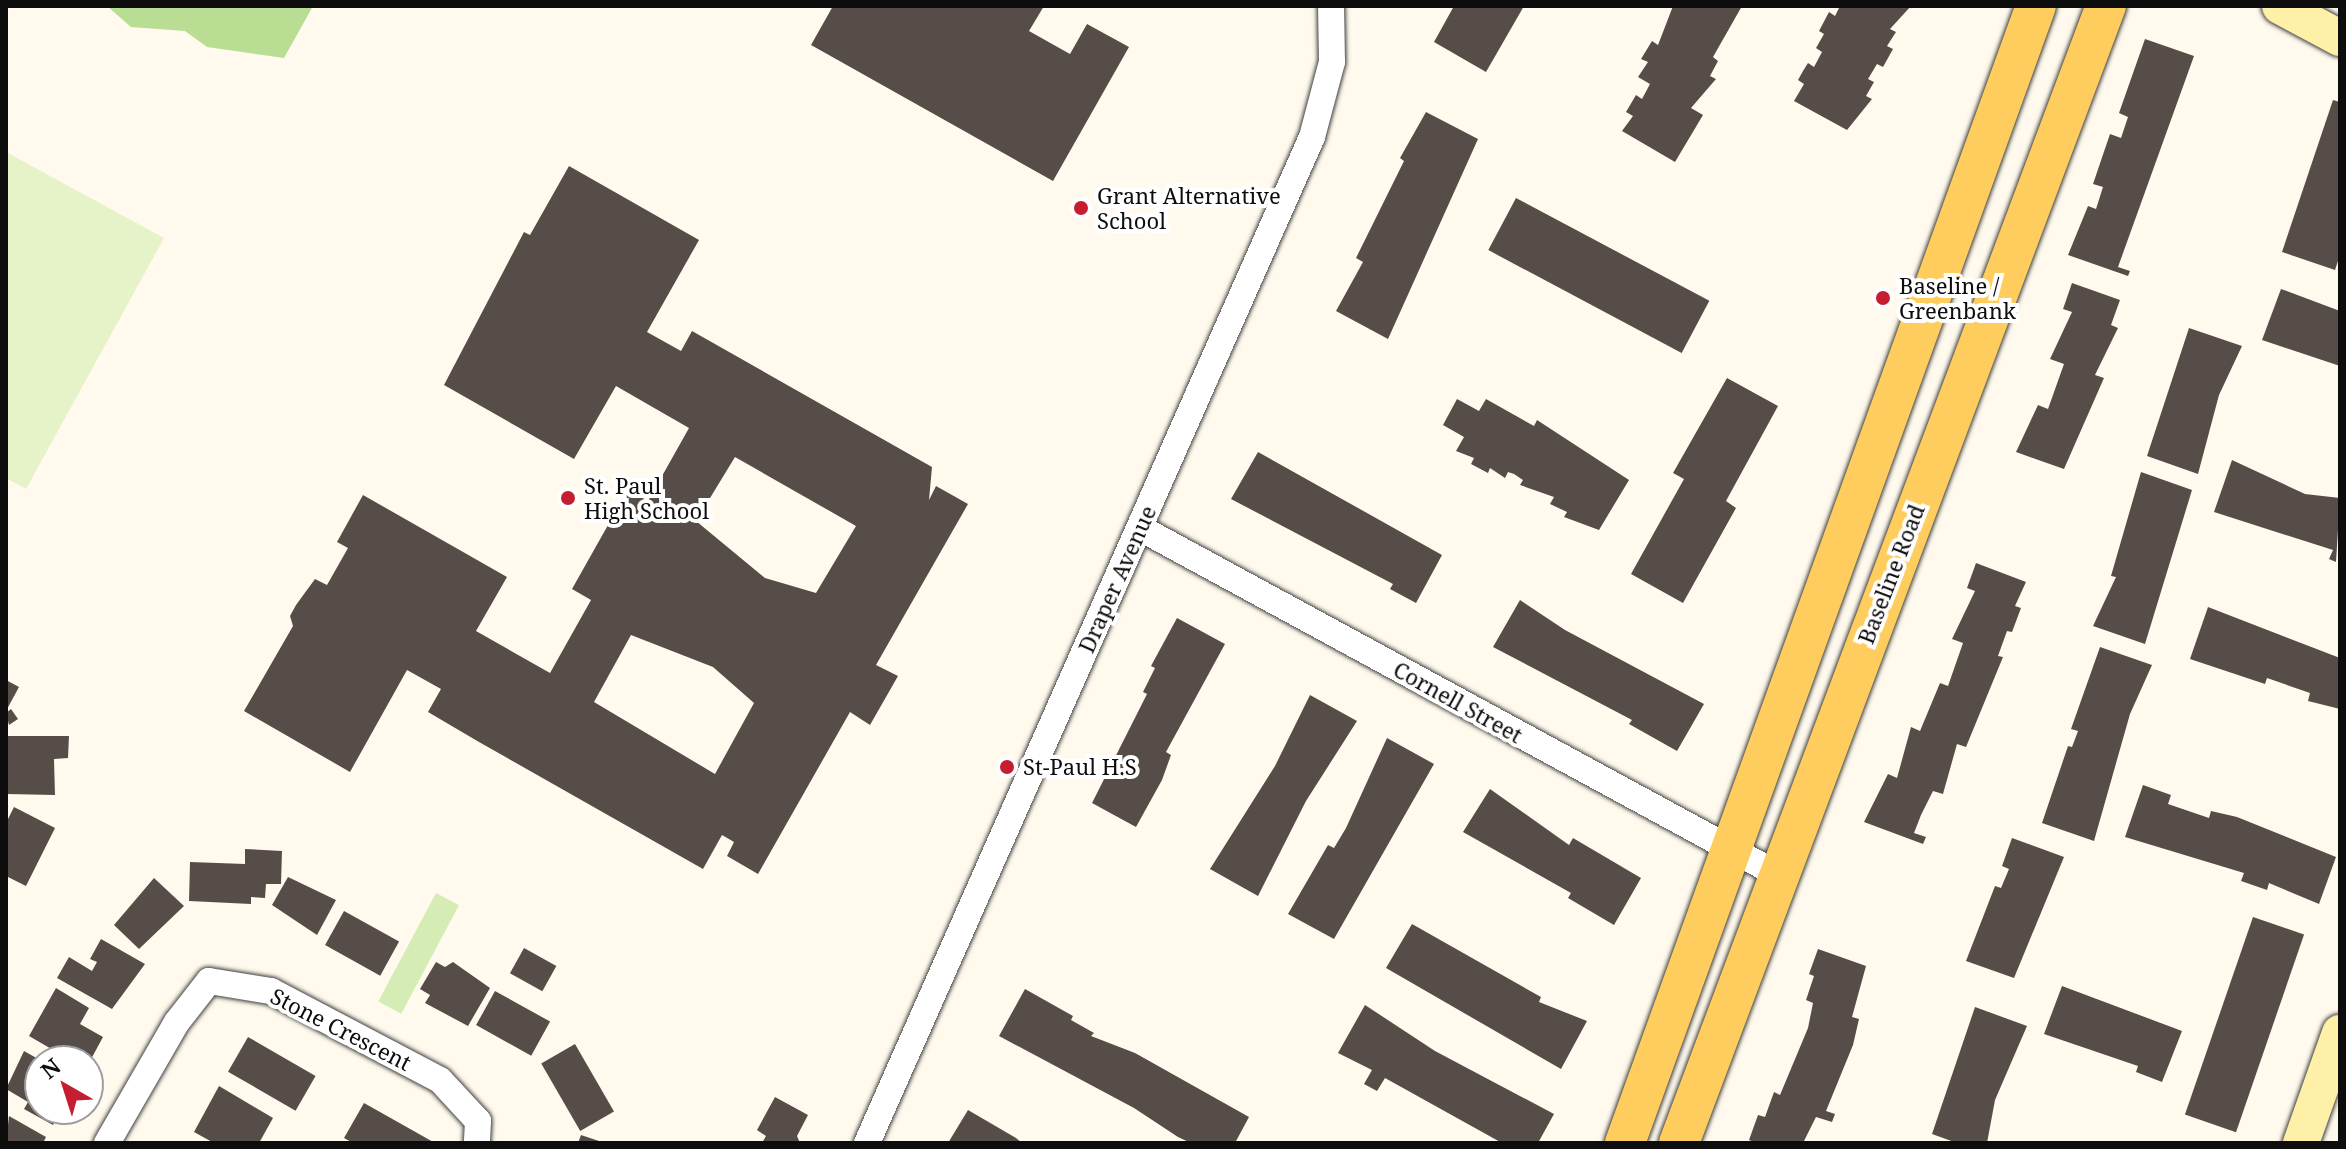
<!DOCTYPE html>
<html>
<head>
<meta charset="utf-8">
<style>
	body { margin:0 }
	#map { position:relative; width:2346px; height:1149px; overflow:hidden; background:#fffaed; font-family:"Noto Serif",serif }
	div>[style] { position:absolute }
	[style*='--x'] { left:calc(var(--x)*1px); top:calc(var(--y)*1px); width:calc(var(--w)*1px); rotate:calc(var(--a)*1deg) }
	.green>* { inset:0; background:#d5ecb5; transform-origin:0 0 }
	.forest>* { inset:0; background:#b9dd93 }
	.pitch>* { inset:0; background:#e6f2c7 }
	.building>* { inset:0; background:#564d49; transform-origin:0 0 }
	.roads { filter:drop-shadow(0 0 2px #404040) drop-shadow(0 0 2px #404040) }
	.street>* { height:26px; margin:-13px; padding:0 13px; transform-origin:13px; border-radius:13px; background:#fff }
	.secondary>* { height:36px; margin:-18px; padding:0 18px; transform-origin:18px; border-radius:18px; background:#fff0a8 }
	.primary>* { height:40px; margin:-20px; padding:0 20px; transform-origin:20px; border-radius:20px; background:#ffcd5d }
	.dots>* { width:22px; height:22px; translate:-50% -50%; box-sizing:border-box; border:4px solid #fff; border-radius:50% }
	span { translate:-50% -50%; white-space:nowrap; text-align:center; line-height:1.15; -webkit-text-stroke:8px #fff; paint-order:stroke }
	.poi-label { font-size:22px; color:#0d0d0d }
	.left { translate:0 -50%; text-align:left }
	.street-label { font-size:22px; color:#0d0d0d }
	.frame { position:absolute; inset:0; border:8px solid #0d0d0d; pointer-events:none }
	.north { position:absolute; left:24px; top:1045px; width:80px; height:80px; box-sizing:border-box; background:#fff; border:2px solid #9e9e9e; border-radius:50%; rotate:321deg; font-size:22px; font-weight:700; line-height:32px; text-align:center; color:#0d0d0d }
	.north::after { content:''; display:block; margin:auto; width:28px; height:36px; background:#c51e30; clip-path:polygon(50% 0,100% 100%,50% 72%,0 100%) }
</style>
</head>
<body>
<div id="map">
	<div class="green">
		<i style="left:436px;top:893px;width:26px;height:123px;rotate:28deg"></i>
	</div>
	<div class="forest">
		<i style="clip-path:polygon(107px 6px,313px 6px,284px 58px,207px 47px,185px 31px,131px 27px)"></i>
	</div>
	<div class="pitch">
		<i style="clip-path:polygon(6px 152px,164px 238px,26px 489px,6px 478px)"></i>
	</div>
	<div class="building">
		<i style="clip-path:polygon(833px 6px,1044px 6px,1029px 31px,1070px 54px,1087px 24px,1129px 47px,1053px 181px,811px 45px)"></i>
		<i style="clip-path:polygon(1454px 6px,1524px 6px,1486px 72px,1434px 42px)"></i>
		<i style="clip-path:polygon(1673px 6px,1742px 6px,1713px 57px,1718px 61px,1710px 76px,1716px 79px,1691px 108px,1703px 115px,1675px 162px,1622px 131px,1633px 116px,1626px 112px,1636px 95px,1642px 99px,1650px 84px,1638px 77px,1648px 62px,1641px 59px,1652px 41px,1658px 45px)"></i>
		<i style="clip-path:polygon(1840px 6px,1911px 6px,1890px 29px,1896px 32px,1887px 46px,1893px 49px,1883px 67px,1877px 64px,1868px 79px,1874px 82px,1866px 96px,1872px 99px,1847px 130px,1794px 101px,1804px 84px,1798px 80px,1803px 71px,1808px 63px,1814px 67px,1822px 52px,1816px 48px,1824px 34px,1819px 31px,1829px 12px,1835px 16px)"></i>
		<i style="clip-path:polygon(2145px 39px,2194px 56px,2118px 267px,2130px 271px,2128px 276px,2068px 255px,2088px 206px,2096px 209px,2103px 187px,2093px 184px,2110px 134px,2121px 138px,2128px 117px,2119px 113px)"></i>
		<i style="clip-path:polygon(2333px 100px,2340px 102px,2340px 255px,2335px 270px,2282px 252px)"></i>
		<i style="clip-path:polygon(1426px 112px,1478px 139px,1388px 339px,1336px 311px,1363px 262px,1356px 258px,1404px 161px,1400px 158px)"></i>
		<i style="clip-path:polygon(evenodd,569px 166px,699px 240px,647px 332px,681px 351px,692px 331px,932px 467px,929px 500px,936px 486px,968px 504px,876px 665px,898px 676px,870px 725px,850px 712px,758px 874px,727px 856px,734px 842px,722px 835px,703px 869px,479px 742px,428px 712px,441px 689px,407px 670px,350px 772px,244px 711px,293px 626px,290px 616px,296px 605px,315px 579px,327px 585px,348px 548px,337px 542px,363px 495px,507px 577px,476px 631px,550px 673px,591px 600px,572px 589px,621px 502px,617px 495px,628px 490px,648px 501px,689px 428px,616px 386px,574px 459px,444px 385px,524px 232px,530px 235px,569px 166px,735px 457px,856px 526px,816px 593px,765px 578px,696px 521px,735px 457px,569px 166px,631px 635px,713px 667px,754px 703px,715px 774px,594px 702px,631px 635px)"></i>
		<i style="left:1516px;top:198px;width:219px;height:59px;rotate:28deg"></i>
		<i style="clip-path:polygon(2072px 283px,2120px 300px,2111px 325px,2118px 328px,2095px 375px,2104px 378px,2064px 469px,2016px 452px,2038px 405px,2048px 409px,2064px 364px,2050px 359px,2072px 312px,2063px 309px)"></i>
		<i style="clip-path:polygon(2281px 289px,2340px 311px,2340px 366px,2262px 340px)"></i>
		<i style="clip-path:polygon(2189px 328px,2242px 346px,2219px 395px,2198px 474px,2147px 456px)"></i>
		<i style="clip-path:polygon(1727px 378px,1778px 406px,1726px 501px,1736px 508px,1683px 603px,1631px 574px,1684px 479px,1673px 473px)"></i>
		<i style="clip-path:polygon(1457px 399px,1479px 411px,1486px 399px,1534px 426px,1537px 420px,1629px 480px,1599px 530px,1564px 517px,1567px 512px,1550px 504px,1554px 497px,1520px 485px,1523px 480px,1514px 474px,1508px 472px,1505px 478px,1490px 468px,1488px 473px,1471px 464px,1474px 458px,1456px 451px,1464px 437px,1443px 425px)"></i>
		<i style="clip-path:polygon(1258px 452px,1442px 555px,1416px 603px,1390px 589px,1393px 584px,1231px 499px)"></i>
		<i style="clip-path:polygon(2232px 460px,2305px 494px,2340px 498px,2336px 562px,2329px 559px,2333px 550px,2214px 512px)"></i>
		<i style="clip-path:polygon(2141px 472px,2192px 490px,2145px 644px,2093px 626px,2116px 577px,2111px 576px)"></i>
		<i style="clip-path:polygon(1976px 563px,2026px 582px,2015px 606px,2021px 608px,2012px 632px,2007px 631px,1998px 656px,2003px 657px,1966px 747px,1957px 744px,1943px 794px,1933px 791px,1921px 815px,1914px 833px,1926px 837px,1923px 844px,1864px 822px,1888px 774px,1897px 778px,1911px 727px,1920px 731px,1940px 683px,1948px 686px,1963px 643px,1952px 639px,1975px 591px,1967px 588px)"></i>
		<i style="clip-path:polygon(1520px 600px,1565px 630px,1704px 704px,1677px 751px,1629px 724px,1632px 720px,1493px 647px)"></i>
		<i style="clip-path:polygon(2208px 607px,2340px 658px,2340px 709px,2308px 701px,2310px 693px,2267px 678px,2265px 684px,2190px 659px)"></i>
		<i style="clip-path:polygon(1177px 618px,1225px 644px,1166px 752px,1171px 755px,1162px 780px,1136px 827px,1092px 803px,1147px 694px,1143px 692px,1155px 668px,1151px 666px)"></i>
		<i style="clip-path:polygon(2100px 647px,2152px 665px,2130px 714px,2094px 841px,2042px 823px,2068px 746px,2072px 747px,2078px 731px,2071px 729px)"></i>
		<i style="clip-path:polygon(6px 680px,19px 687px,6px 711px)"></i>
		<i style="clip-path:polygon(1310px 695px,1357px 721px,1306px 801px,1258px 896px,1210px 869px,1275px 766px)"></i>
		<i style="clip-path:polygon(11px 709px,18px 719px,9px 725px,6px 713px)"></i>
		<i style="clip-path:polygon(6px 736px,69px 736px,68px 758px,54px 759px,55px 795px,7px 794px)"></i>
		<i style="clip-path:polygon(1387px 738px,1434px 764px,1334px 939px,1288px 914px,1328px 845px,1334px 848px,1346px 828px)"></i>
		<i style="clip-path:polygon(2143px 785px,2171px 795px,2168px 804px,2209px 818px,2211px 811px,2237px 817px,2336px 857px,2319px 904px,2269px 883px,2267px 890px,2241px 881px,2244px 873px,2125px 837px)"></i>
		<i style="clip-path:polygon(1490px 789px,1569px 845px,1573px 838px,1641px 878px,1614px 925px,1568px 898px,1571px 893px,1463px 832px)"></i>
		<i style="clip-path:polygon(14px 807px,55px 828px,26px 886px,6px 876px,6px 823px)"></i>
		<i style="clip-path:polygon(2012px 838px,2064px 857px,2014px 978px,1966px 961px,1995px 886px,2001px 888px,2009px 869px,2002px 866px)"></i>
		<i style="clip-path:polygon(245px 849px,282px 851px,281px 884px,266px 884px,265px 898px,251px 897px,251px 904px,189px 901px,190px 862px,245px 864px)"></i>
		<i style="clip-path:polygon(288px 877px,336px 900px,317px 935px,272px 905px)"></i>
		<i style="clip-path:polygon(154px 878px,184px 906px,139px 949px,114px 925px)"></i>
		<i style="left:344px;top:911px;width:63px;height:39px;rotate:29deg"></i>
		<i style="left:2253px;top:917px;width:54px;height:209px;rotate:19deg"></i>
		<i style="clip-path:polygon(1412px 924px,1541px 997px,1539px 1002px,1587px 1021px,1561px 1069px,1386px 968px)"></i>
		<i style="clip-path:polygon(101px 939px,145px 964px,112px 1009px,57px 978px,69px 957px,92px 971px,97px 962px,90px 959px)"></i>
		<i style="left:524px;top:948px;width:37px;height:29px;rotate:29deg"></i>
		<i style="clip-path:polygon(1818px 949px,1866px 966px,1852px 1017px,1859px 1019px,1853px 1045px,1826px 1111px,1835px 1114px,1832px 1122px,1816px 1117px,1803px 1143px,1757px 1143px,1749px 1140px,1758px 1115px,1765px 1117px,1774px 1092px,1780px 1095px,1808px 1028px,1813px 1003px,1806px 1000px,1814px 976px,1809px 974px)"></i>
		<i style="clip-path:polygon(436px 962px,445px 967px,453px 962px,490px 988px,468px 1026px,425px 1003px,430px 995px,420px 989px)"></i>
		<i style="clip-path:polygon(2062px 986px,2182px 1031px,2162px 1082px,2136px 1072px,2138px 1066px,2044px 1034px)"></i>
		<i style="clip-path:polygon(56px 988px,89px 1008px,80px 1024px,103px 1037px,90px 1061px,72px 1061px,29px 1036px)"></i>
		<i style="clip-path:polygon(1025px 989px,1073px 1016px,1071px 1020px,1094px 1033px,1091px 1036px,1135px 1053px,1249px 1117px,1235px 1143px,1191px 1143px,1178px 1137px,1134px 1108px,999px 1036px)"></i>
		<i style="left:495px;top:991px;width:63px;height:39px;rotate:29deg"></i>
		<i style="clip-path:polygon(1365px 1005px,1435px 1051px,1554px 1114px,1538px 1143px,1502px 1143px,1385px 1078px,1377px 1091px,1364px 1084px,1372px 1070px,1338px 1053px)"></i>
		<i style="clip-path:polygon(1975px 1007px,2027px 1026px,1995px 1100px,1987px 1143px,1957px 1143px,1932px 1134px)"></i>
		<i style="left:248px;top:1037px;width:78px;height:40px;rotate:30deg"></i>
		<i style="left:575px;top:1044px;width:78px;height:39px;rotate:60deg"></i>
		<i style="clip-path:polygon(24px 1051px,40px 1060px,40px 1109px,62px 1109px,53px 1125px,24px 1109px,28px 1102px,6px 1089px)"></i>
		<i style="clip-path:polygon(219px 1086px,273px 1118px,259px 1143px,214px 1143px,194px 1132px)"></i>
		<i style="clip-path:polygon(775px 1097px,808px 1115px,797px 1136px,800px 1143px,762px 1143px,766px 1136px,757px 1130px)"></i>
		<i style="clip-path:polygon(364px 1103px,435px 1143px,353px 1143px,344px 1138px)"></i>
		<i style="clip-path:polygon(968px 1110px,1016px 1138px,1022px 1143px,948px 1143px)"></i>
		<i style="clip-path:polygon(9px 1116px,46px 1137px,43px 1143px,6px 1143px)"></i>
		<i style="clip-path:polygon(581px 1135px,602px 1142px,602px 1143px,578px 1143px)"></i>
	</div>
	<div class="roads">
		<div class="street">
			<i style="--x:1140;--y:528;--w:725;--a:28.51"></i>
			<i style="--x:107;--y:1143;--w:140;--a:-60"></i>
			<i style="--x:177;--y:1022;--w:52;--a:-52"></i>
			<i style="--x:209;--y:981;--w:63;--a:9.2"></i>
			<i style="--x:271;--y:991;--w:191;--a:27.8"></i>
			<i style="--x:440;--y:1080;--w:56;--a:47.2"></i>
			<i style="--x:478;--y:1121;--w:22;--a:93"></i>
			<i style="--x:867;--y:1143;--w:1100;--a:-66.14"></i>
			<i style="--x:1312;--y:137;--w:78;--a:-75.1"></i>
			<i style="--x:1332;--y:62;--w:56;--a:-91"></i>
		</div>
		<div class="secondary">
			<i style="--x:2280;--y:6;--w:68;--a:28.1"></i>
			<i style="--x:2301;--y:1143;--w:117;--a:-70.5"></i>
		</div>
		<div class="primary">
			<i style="--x:1625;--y:1143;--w:1209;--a:-70.13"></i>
			<i style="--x:1679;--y:1143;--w:1215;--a:-69.42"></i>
		</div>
	</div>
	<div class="dots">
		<i style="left:1081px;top:208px;background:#c51e30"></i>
		<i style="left:1883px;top:298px;background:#c51e30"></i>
		<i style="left:568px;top:498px;background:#c51e30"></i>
		<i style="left:1007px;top:767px;background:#c51e30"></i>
	</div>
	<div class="poi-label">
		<span class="left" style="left:1097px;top:208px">Grant Alternative<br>School</span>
		<span class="left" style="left:1899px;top:298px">Baseline /<br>Greenbank</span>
		<span class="left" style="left:584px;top:498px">St. Paul<br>High School</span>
		<span class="left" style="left:1023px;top:767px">St-Paul H.S</span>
	</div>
	<div class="street-label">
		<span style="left:1891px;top:574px;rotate:-69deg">Baseline Road</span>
		<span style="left:1117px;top:579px;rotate:-66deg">Draper Avenue</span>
		<span style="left:1458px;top:702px;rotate:29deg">Cornell Street</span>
		<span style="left:341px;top:1029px;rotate:27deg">Stone Crescent</span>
	</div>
	<div class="frame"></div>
	<div class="north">N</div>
</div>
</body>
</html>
